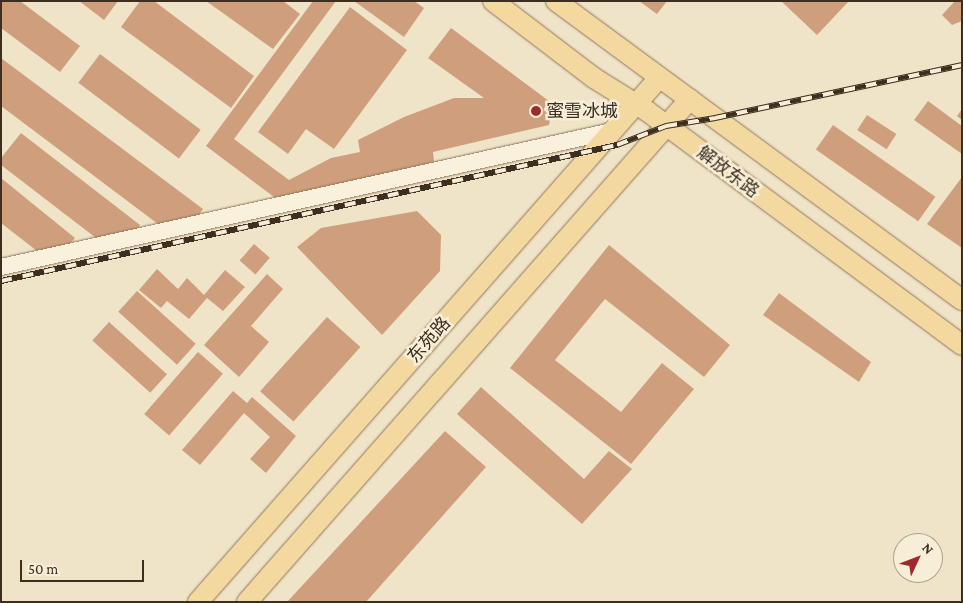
<!DOCTYPE html>
<html>
<head>
<meta charset="utf-8">
<style>
	body { margin:0 }
	#map { position:relative; width:963px; height:603px; overflow:hidden; background:#f0e4c8; font-family:"Crimson Pro","Noto Sans SC",serif }
	div>[style] { position:absolute }
	[style*='--x'] { left:calc(var(--x)*1px); top:calc(var(--y)*1px); width:calc(var(--w)*1px); rotate:calc(var(--a)*1deg) }
	.building>* { inset:0; background:#cf9f7d; transform-origin:0 0 }
	.roads { filter:drop-shadow(0 0 1px #8d765c) drop-shadow(0 0 1px #8d765c) }
	.minor>* { height:16px; margin:-8px; padding:0 8px; transform-origin:8px; border-radius:8px; background:#faf1dc }
	.major>* { height:20px; margin:-10px; padding:0 10px; transform-origin:10px; border-radius:10px; background:#f3d9a0 }
	.rail>* { height:5.5px; margin-top:-2.75px; transform-origin:0; background:repeating-linear-gradient(90deg,#f7eed8 0 11px,#3d2e20 0 22px); box-sizing:border-box; border-block:1px solid #3d2e20 }
	.dots>* { width:14px; height:14px; translate:-50% -50%; box-sizing:border-box; border:2px solid #f7eed8; border-radius:50% }
	span { translate:-50% -50%; white-space:nowrap; text-align:center; line-height:1.15; -webkit-text-stroke:5px #f7eed8; paint-order:stroke }
	.poi-label { font-size:18px; color:#3d2e20 }
	.left { translate:0 -50%; text-align:left }
	.street-label { font-size:18px; color:#3d2e20 }
	.frame { position:absolute; inset:0; border:2px solid #3d2e20; pointer-events:none }
	.north { position:absolute; left:893px; top:533px; width:50px; height:50px; box-sizing:border-box; background:#f7eed8; border:1px solid #ada18e; border-radius:50%; rotate:47deg; font-size:14px; font-weight:700; line-height:20px; text-align:center; color:#3d2e20 }
	.north::after { content:''; display:block; margin:auto; width:18px; height:22px; background:#9e2a2b; clip-path:polygon(50% 0,100% 100%,50% 72%,0 100%) }
	.scale { position:absolute; left:20px; top:560px; width:124px; height:22px; box-sizing:border-box; border:2px solid #3d2e20; border-top:0; padding-left:6px; font-size:15px; line-height:18px; white-space:nowrap; color:#3d2e20; -webkit-text-stroke:4px #f7eed8; paint-order:stroke }
</style>
</head>
<body>
<div id="map">
	<div class="building">
		<i style="clip-path:polygon(1px 1px,20px 1px,80px 46px,60px 72px,1px 28px)"></i>
		<i style="clip-path:polygon(79px 1px,118px 1px,104px 20px)"></i>
		<i style="clip-path:polygon(140px 1px,154px 1px,254px 76px,231px 108px,121px 27px)"></i>
		<i style="clip-path:polygon(206px 1px,283px 1px,300px 14px,273px 49px)"></i>
		<i style="clip-path:polygon(313px 1px,336px 1px,234px 139px,289px 180px,331px 158px,360px 152px,358px 140px,404px 117px,454px 98px,484px 98px,428px 58px,451px 28px,553px 104px,549px 125px,433px 152px,434px 162px,278px 200px,206px 146px)"></i>
		<i style="clip-path:polygon(354px 1px,414px 1px,424px 8px,404px 37px)"></i>
		<i style="clip-path:polygon(639px 1px,667px 1px,657px 14px)"></i>
		<i style="clip-path:polygon(781px 1px,849px 1px,817px 35px)"></i>
		<i style="clip-path:polygon(955px 1px,962px 1px,962px 21px,952px 25px,942px 15px)"></i>
		<i style="clip-path:polygon(350px 7px,407px 50px,334px 149px,306px 129px,288px 154px,258px 132px)"></i>
		<i style="left:100px;top:54px;width:126px;height:36px;rotate:37deg"></i>
		<i style="clip-path:polygon(1px 58px,203px 209px,198px 216px,158px 224px,1px 106px)"></i>
		<i style="clip-path:polygon(928px 101px,962px 126px,962px 154px,914px 120px)"></i>
		<i style="clip-path:polygon(962px 109px,962px 120px,957px 116px)"></i>
		<i style="left:867px;top:115px;width:35px;height:18px;rotate:33deg"></i>
		<i style="left:833px;top:125px;width:125px;height:30px;rotate:35deg"></i>
		<i style="clip-path:polygon(21px 133px,140px 225px,137px 231px,96px 238px,1px 165px,1px 158px)"></i>
		<i style="clip-path:polygon(962px 177px,962px 248px,927px 224px)"></i>
		<i style="clip-path:polygon(1px 178px,75px 238px,68px 246px,37px 251px,1px 223px)"></i>
		<i style="clip-path:polygon(417px 211px,441px 235px,440px 271px,382px 335px,297px 247px,321px 228px)"></i>
		<i style="left:254px;top:244px;width:21px;height:22px;rotate:41deg"></i>
		<i style="clip-path:polygon(609px 245px,730px 345px,704px 377px,605px 299px,555px 360px,621px 412px,662px 363px,694px 389px,631px 464px,510px 368px)"></i>
		<i style="clip-path:polygon(157px 269px,178px 289px,187px 278px,204px 295px,225px 270px,245px 287px,223px 311px,207px 298px,189px 319px,167px 301px,161px 308px,139px 290px)"></i>
		<i style="clip-path:polygon(267px 274px,283px 289px,251px 326px,269px 342px,239px 377px,204px 345px)"></i>
		<i style="left:137px;top:291px;width:79px;height:28px;rotate:42deg"></i>
		<i style="clip-path:polygon(779px 293px,871px 362px,859px 382px,763px 315px)"></i>
		<i style="left:327px;top:317px;width:45px;height:100px;rotate:42deg"></i>
		<i style="left:109px;top:322px;width:78px;height:25px;rotate:42deg"></i>
		<i style="left:198px;top:352px;width:33px;height:82px;rotate:41deg"></i>
		<i style="clip-path:polygon(481px 387px,584px 479px,609px 451px,632px 469px,582px 524px,457px 414px)"></i>
		<i style="clip-path:polygon(233px 391px,247px 403px,252px 397px,296px 436px,266px 473px,250px 459px,270px 437px,244px 413px,200px 465px,182px 450px)"></i>
		<i style="clip-path:polygon(445px 431px,486px 467px,366px 602px,287px 602px)"></i>
	</div>
	<div class="roads">
		<div class="minor">
			<i style="--x:1;--y:267;--w:626;--a:-12.55"></i>
		</div>
		<div class="major">
			<i style="--x:493;--y:1;--w:127;--a:37.3"></i>
			<i style="--x:594;--y:78;--w:62;--a:31.9"></i>
			<i style="--x:647;--y:111;--w:392;--a:36.6"></i>
			<i style="--x:556;--y:1;--w:504;--a:36.37"></i>
			<i style="--x:198;--y:602;--w:698;--a:-48.66"></i>
			<i style="--x:247;--y:602;--w:670;--a:-48.63"></i>
		</div>
	</div>
	<div class="rail">
		<i style="--x:1;--y:281;--w:631;--a:-12.45"></i>
		<i style="--x:617;--y:145;--w:53;--a:-21.2"></i>
		<i style="--x:666;--y:126;--w:50;--a:-9.3"></i>
		<i style="--x:715;--y:118;--w:253;--a:-12.1"></i>
	</div>
	<div class="dots">
		<i style="left:536px;top:111px;background:#9e2a2b"></i>
	</div>
	<div class="poi-label">
		<span class="left" style="left:546px;top:111px">蜜雪冰城</span>
	</div>
	<div class="street-label">
		<span style="left:728px;top:172px;rotate:37deg">解放东路</span>
		<span style="left:429px;top:340px;rotate:-49deg">东苑路</span>
	</div>
	<div class="frame"></div>
	<div class="north">N</div>
	<div class="scale">50 m</div>
</div>
</body>
</html>
